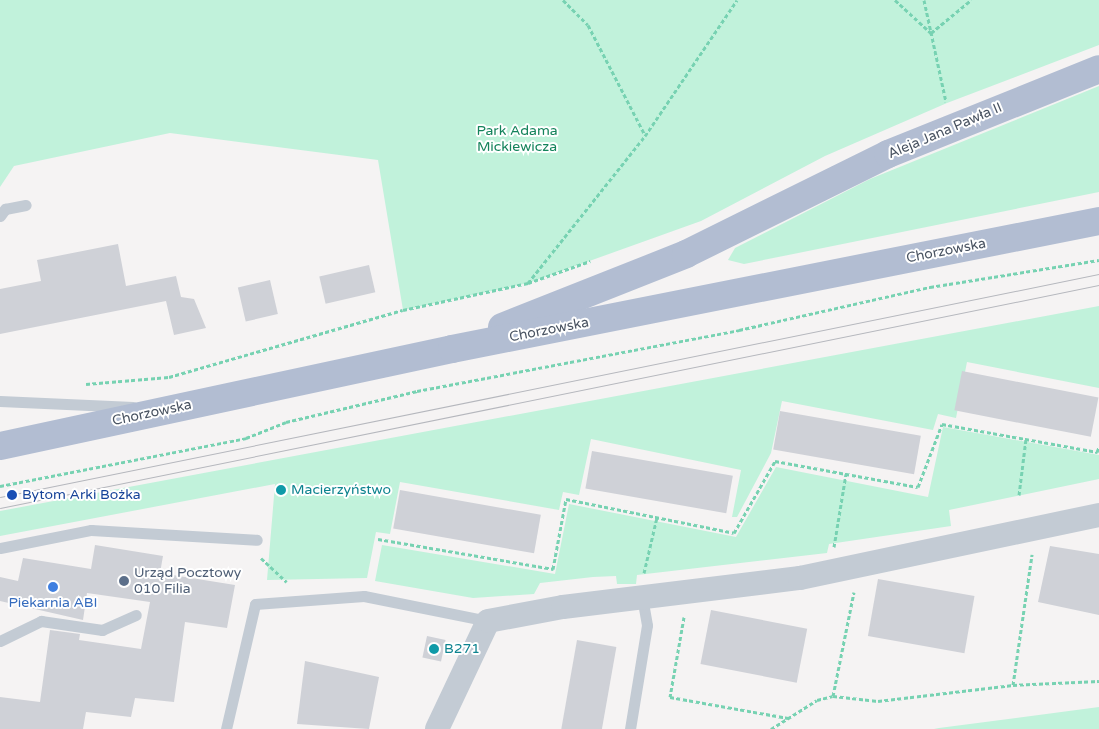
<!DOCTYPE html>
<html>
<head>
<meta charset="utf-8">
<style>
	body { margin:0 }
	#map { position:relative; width:1099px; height:729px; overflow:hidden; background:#f5f3f3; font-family:"Varela Round",sans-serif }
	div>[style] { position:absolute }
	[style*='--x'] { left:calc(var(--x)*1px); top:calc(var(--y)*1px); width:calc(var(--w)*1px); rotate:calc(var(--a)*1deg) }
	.green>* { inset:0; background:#c1f2db }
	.building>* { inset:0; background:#cfd1d7; transform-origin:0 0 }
	.path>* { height:3px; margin-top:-1.5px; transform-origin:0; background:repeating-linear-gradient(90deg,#77d2b2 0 4px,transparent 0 6.5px) }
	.lane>* { height:11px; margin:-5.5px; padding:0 5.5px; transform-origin:5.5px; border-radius:5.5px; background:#c3cbd4 }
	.street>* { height:24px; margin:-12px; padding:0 12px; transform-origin:12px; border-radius:12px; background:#c3cbd4 }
	.primary>* { height:28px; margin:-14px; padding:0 14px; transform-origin:14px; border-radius:14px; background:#b2bdd2 }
	.tram>* { height:1px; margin:-0.5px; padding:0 0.5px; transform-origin:0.5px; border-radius:0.5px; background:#b5b7bd }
	.dots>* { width:14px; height:14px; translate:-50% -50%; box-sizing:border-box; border:2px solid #fff; border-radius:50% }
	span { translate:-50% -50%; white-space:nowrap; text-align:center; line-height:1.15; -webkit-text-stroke:4px #fff; paint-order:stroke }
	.park-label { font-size:14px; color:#14835b }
	.street-label { font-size:14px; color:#495361 }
	.culture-label { font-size:14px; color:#0d838f }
	.left { translate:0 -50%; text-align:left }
	.transit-label { font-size:14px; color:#164399 }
	.service-label { font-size:14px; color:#4e5e75 }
	.shop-label { font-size:14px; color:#366cbe }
</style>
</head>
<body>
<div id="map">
	<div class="green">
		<i style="clip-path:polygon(0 0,1099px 0,1099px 45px,947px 103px,825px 156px,701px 221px,528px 283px,403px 310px,378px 160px,170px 133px,14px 166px,0 187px)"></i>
		<i style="clip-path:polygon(1099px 86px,1099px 192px,744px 264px,728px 260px,735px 248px,870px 179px)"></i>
		<i style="clip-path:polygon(1099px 306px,1099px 388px,967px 362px,956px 418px,938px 414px,933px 430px,782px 401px,771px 453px,737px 517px,732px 517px,741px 470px,591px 439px,579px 495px,563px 492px,559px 510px,400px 482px,390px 534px,376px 532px,367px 578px,267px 580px,275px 484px,0 536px,0 511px)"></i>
		<i style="clip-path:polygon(943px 427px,1099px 455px,1099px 479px,949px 510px,951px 526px,829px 544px,827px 553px,637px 575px,636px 584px,617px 584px,616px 576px,593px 577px,540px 583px,534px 594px,473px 598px,375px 581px,382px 545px,555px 574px,569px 504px,736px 537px,776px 467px,928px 497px)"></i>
		<i style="clip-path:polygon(1099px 707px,1099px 729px,934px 729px,939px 728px)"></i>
	</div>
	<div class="building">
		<i style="clip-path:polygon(118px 244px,126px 286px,176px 276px,181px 297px,194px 299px,206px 328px,174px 335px,166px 301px,0 334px,0 289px,41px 281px,37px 260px)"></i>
		<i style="left:369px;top:265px;width:28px;height:51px;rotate:77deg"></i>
		<i style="left:270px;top:280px;width:35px;height:33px;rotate:77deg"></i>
		<i style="left:962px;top:371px;width:139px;height:40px;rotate:11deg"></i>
		<i style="left:780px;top:411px;width:143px;height:39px;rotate:10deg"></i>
		<i style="left:592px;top:451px;width:143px;height:38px;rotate:10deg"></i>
		<i style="left:400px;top:490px;width:143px;height:39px;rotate:10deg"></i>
		<i style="clip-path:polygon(95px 545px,163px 556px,160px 573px,235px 585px,227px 628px,185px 622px,174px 702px,135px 698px,131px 717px,86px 712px,83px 729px,0 729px,0 697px,40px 702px,50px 630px,80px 634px,79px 640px,141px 649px,150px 602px,87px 593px,83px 620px,0 601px,0 577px,18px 581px,23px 558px,91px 569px)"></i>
		<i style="clip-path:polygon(1050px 546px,1099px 554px,1099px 615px,1038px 602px)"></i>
		<i style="left:878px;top:579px;width:98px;height:58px;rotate:10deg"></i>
		<i style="left:711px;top:610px;width:98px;height:55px;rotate:11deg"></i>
		<i style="left:427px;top:636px;width:19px;height:22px;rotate:12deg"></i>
		<i style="left:577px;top:640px;width:40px;height:91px;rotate:10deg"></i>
		<i style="clip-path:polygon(305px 661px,379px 677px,369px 729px,297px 724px)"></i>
	</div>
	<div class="path">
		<i style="--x:563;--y:0;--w:35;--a:45"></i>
		<i style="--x:588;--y:25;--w:124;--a:62.6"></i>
		<i style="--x:895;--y:0;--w:49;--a:42.5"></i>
		<i style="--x:924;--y:0;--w:104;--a:77.8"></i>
		<i style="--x:931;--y:33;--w:52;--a:-39.5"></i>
		<i style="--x:528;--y:283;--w:188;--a:-51.5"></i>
		<i style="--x:645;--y:136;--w:164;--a:-55.9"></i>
		<i style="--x:86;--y:384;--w:83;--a:-4.8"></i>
		<i style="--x:169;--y:377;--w:243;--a:-16"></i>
		<i style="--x:403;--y:310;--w:128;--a:-12.2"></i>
		<i style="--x:528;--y:283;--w:66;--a:-19.5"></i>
		<i style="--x:0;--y:486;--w:251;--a:-11"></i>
		<i style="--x:246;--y:438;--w:43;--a:-21.8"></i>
		<i style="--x:286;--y:422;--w:135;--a:-13.3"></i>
		<i style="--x:417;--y:391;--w:328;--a:-10.7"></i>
		<i style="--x:739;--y:330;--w:196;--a:-12.7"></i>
		<i style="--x:930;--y:287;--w:171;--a:-9.1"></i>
		<i style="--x:1019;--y:495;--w:56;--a:-82.9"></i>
		<i style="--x:378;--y:539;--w:178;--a:9.7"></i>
		<i style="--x:553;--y:569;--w:71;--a:-79.5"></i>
		<i style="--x:566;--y:499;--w:171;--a:11.4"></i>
		<i style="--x:734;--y:533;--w:83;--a:-60.3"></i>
		<i style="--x:775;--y:461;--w:145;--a:10.3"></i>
		<i style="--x:918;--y:487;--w:67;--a:-69.1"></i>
		<i style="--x:942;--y:424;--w:158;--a:10.2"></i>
		<i style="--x:1097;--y:452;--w:5;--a:-68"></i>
		<i style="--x:834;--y:547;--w:74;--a:-80.7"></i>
		<i style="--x:261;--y:558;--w:35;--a:43"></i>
		<i style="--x:644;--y:573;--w:57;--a:-76.9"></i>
		<i style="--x:684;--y:617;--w:81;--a:99.9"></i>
		<i style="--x:670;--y:697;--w:120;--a:10.1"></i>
		<i style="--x:1013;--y:685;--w:132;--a:-81.7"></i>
		<i style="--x:833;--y:696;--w:106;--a:-78.6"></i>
		<i style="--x:771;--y:729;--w:54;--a:-32.2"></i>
		<i style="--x:817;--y:700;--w:16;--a:-14"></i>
		<i style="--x:833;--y:696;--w:45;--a:6.3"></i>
		<i style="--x:878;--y:701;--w:136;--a:-6.8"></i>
		<i style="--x:1013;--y:685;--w:86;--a:-2.7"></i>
	</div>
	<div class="lane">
		<i style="--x:0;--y:216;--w:9;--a:-54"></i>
		<i style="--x:5;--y:209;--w:21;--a:-11"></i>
		<i style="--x:0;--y:401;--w:133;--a:2.6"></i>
		<i style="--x:0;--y:548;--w:93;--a:-11.2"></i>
		<i style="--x:91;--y:530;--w:166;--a:3.4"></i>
		<i style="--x:0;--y:641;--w:46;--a:-26"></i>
		<i style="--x:41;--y:621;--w:62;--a:8.4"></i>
		<i style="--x:102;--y:630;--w:37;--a:-24"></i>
		<i style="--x:226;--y:729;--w:128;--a:-76.9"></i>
		<i style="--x:255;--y:604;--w:109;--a:-4.2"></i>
		<i style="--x:364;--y:596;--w:126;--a:11.4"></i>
		<i style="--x:630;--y:729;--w:105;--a:-80.7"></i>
		<i style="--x:647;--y:625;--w:28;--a:-100"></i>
	</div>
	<div class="street">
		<i style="--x:437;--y:729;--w:119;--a:-64.7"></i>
		<i style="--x:488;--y:621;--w:76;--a:-10.6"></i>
		<i style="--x:563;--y:607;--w:239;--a:-7"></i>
		<i style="--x:800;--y:578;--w:306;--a:-11.9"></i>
	</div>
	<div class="primary">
		<i style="--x:502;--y:327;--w:198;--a:-21.6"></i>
		<i style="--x:686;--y:254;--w:225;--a:-26.3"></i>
		<i style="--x:888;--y:154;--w:227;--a:-21.9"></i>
		<i style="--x:0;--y:446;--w:462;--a:-12.1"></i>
		<i style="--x:452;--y:349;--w:660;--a:-11.19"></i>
	</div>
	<div class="tram">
		<i style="--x:0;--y:497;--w:1121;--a:-11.47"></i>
		<i style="--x:0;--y:508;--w:1121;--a:-11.47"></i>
	</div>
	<div class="dots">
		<i style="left:281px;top:490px;background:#0f9aa8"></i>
		<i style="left:12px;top:495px;background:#1a4fb4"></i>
		<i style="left:124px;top:581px;background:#5c6f8a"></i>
		<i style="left:53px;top:587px;background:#3f7fe0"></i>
		<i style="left:434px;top:649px;background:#0f9aa8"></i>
	</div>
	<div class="park-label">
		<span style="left:517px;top:139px">Park Adama<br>Mickiewicza</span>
	</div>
	<div class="street-label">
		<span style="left:945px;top:131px;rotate:-23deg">Aleja Jana Pawła II</span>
		<span style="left:946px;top:251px;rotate:-11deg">Chorzowska</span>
		<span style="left:549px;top:330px;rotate:-11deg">Chorzowska</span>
		<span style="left:152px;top:413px;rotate:-12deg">Chorzowska</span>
	</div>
	<div class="culture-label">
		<span class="left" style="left:291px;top:490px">Macierzyństwo</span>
		<span class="left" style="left:444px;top:649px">B271</span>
	</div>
	<div class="transit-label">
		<span class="left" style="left:22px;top:495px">Bytom Arki Bożka</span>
	</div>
	<div class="service-label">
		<span class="left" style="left:134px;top:581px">Urząd Pocztowy<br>010 Filia</span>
	</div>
	<div class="shop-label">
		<span style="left:53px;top:603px">Piekarnia ABI</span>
	</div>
</div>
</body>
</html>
